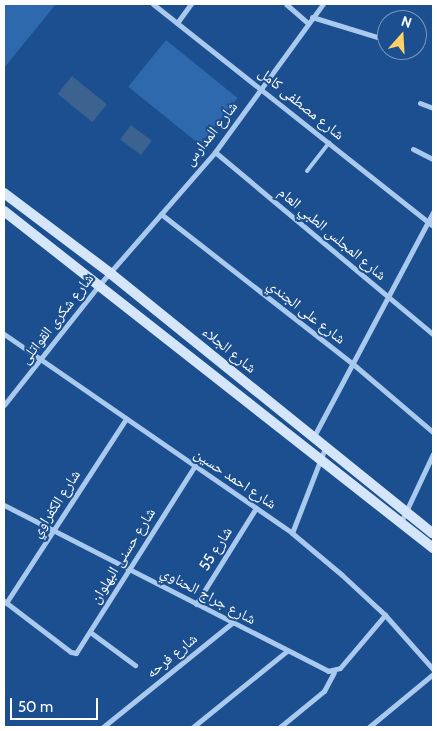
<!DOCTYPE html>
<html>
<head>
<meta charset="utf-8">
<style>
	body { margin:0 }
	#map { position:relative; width:437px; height:731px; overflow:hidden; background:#1b4f8f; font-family:Cabin,"Noto Naskh Arabic",sans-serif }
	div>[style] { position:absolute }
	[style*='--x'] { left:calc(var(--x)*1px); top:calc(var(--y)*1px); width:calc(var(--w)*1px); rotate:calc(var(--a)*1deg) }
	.green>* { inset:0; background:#2e69ad; transform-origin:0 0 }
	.water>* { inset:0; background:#3c6290; transform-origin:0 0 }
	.lane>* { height:4px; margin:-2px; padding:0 2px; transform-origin:2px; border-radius:2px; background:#a9c9ee }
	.street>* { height:5px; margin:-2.5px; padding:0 2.5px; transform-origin:2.5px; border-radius:2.5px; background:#a9c9ee }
	.secondary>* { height:10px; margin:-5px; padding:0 5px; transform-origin:5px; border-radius:5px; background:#d6e6fa }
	span { translate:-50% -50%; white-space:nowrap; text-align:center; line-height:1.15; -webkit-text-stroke:4px #1b4f8f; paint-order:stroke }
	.street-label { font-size:15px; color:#fff }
	.frame { position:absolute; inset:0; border:5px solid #fff; pointer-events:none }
	.north { position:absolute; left:377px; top:10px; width:50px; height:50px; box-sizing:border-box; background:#1b4f8f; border:1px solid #7695bc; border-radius:50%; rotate:19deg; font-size:14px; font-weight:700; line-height:20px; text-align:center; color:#fff }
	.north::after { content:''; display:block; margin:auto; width:18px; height:22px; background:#ffd166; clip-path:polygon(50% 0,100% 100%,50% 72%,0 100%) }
	.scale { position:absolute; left:10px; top:698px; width:88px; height:22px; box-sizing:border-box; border:2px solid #fff; border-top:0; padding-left:6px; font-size:15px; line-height:18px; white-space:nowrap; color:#fff; -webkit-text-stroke:4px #1b4f8f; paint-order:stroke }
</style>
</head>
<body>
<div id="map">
	<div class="green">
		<i style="clip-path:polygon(4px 4px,56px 4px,4px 68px)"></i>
		<i style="left:166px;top:40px;width:92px;height:60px;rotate:39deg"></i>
	</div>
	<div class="water">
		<i style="left:72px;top:76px;width:45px;height:23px;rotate:39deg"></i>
		<i style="left:131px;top:125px;width:26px;height:18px;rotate:37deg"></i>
	</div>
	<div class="lane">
		<i style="--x:307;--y:171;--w:36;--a:-52"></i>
	</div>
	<div class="street">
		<i style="--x:153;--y:4;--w:357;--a:38.4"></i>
		<i style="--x:286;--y:4;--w:29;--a:41"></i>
		<i style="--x:312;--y:17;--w:78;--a:17"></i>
		<i style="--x:177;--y:23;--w:24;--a:-54"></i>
		<i style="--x:420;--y:103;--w:14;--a:21"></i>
		<i style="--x:413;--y:149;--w:22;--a:27"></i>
		<i style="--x:215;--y:152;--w:284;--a:39.9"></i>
		<i style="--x:161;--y:214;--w:244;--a:38"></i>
		<i style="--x:353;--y:364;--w:105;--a:40.4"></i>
		<i style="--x:4;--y:334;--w:350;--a:34.6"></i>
		<i style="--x:292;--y:533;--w:65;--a:40"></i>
		<i style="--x:342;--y:575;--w:59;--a:42.9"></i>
		<i style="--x:385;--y:615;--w:72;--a:48.4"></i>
		<i style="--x:4;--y:405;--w:154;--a:-51.6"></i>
		<i style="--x:100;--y:284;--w:175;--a:-48.9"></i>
		<i style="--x:215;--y:152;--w:183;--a:-53.9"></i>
		<i style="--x:313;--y:438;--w:256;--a:-62"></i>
		<i style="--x:4;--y:505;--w:364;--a:27.1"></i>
		<i style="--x:328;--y:671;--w:12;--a:-14"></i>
		<i style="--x:340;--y:668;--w:70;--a:-49.7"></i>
		<i style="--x:401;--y:522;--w:75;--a:-64.8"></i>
		<i style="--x:292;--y:533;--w:91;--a:-68.8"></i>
		<i style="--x:4;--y:601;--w:84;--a:37.3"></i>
		<i style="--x:71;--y:652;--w:5;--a:11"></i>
		<i style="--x:76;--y:653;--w:220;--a:-57.6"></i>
		<i style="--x:6;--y:603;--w:220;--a:-56.9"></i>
		<i style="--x:196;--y:604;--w:113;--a:-58"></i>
		<i style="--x:90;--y:632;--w:56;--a:36.3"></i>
		<i style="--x:103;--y:727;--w:166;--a:-38.9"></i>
		<i style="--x:193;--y:727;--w:121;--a:-39"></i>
		<i style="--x:280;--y:727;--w:57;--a:-39.3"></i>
		<i style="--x:324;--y:691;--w:21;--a:-62"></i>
		<i style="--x:369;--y:727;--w:83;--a:-39.6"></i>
	</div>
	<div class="secondary">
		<i style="--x:4;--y:193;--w:133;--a:37"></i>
		<i style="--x:110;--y:273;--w:415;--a:38.9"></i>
		<i style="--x:4;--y:211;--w:546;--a:38.15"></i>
	</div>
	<div class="street-label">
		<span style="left:301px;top:104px;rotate:39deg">شارع مصطفى كامل</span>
		<span style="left:211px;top:134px;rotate:-52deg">شارع المدارس</span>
		<span style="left:332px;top:234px;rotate:40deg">شارع المجلس الطبي العام</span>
		<span style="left:306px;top:312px;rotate:38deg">شارع على الجندي</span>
		<span style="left:57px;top:319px;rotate:-52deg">شارع شكرى القواتلى</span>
		<span style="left:229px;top:350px;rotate:39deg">شارع الجلاء</span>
		<span style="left:235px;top:479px;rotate:34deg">شارع احمد حسين</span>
		<span style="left:56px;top:504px;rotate:-57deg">شارع الكفراوي</span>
		<span style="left:216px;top:549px;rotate:-58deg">شارع 55</span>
		<span style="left:123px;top:556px;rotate:-58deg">شارع حسنى البهلوان</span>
		<span style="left:208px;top:596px;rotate:28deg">شارع جراج الحناوي</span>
		<span style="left:172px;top:656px;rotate:-39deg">شارع فرحه</span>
	</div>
	<div class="frame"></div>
	<div class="north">N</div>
	<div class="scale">50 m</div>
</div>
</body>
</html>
